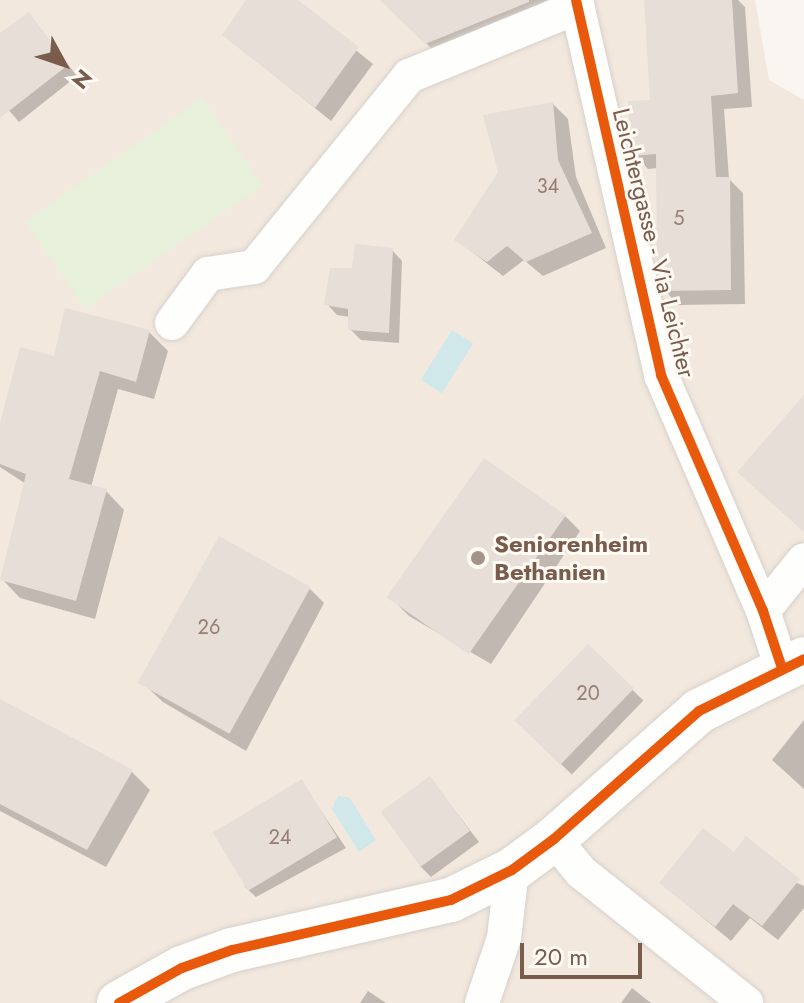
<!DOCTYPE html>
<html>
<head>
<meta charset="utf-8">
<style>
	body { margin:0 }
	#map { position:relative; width:804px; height:1003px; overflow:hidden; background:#f9f5f0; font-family:Jost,sans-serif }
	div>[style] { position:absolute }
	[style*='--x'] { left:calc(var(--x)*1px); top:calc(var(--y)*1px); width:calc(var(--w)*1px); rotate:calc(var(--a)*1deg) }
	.residential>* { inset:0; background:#f2e8de }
	.green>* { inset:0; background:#e7f0db; transform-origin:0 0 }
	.water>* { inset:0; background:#d0e8ea; transform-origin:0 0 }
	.shadow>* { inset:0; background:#0003; transform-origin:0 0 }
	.building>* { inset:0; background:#e6ded7; transform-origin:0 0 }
	.roads { filter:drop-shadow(0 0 2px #d7d1cb) drop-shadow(0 0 2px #d7d1cb) }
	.street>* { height:34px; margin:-17px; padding:0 17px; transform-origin:17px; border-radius:17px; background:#fefefd }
	.secondary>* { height:44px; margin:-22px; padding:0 22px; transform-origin:22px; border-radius:22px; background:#fefefd }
	.cycleway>* { height:10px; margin:-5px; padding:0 5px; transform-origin:5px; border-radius:5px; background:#e8590c }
	.dots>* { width:22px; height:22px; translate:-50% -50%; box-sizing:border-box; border:4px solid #fffaf3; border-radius:50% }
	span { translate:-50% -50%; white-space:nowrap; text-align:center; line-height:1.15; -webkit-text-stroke:6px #fffaf3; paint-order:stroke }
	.number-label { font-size:20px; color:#977e72 }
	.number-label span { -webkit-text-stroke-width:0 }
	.street-label { font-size:24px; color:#7a5c4d }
	.poi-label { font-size:24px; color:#7a5c4d; font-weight:700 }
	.left { translate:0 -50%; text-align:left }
	.north { position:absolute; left:24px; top:24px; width:80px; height:80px; -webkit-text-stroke:6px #fffaf3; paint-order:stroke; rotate:130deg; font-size:22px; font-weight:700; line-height:32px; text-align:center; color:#7a5c4d }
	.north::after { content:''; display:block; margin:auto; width:28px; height:36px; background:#7a5c4d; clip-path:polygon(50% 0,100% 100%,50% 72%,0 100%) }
	.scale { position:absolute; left:520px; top:943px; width:122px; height:36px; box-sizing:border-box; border:4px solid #7a5c4d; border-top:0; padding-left:10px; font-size:24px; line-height:28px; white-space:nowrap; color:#7a5c4d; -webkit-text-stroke:6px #fffaf3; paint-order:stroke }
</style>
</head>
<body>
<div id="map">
	<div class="residential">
		<i style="clip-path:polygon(0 0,755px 0,769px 80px,804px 100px,804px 1003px,0 1003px)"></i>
	</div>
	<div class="green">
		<i style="left:202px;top:98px;width:106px;height:216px;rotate:55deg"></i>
	</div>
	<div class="water">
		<i style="left:452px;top:330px;width:25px;height:59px;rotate:32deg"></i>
		<i style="clip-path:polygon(338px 796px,350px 798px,376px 840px,359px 852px,332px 809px)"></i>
	</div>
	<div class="shadow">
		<i style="clip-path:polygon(248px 0,294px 0,373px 64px,331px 121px,224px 35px)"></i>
		<i style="clip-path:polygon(401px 0,548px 0,554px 12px,441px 58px,394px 11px)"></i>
		<i style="clip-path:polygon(646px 0,738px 0,745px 7px,752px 107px,724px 109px,729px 179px,743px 193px,745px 304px,679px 305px,664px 290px,658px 168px,648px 169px,634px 154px,652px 101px)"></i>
		<i style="clip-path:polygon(29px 15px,77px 76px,19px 122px,0 100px,0 36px)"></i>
		<i style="clip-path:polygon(553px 104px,568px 119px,576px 177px,606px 248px,543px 276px,524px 260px,503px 276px,457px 240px)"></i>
		<i style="clip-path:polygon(392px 250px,402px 261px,399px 343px,361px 340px,350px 329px,350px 317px,337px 315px,327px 304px,354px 270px)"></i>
		<i style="clip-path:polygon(149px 332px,168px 351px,154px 399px,118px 389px,91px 487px,106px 491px,124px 510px,95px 619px,20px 598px,2px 579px,26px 484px,0 467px,0 431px,56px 359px)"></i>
		<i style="clip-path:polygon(565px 516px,580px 531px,491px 664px,409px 616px,394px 601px)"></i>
		<i style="clip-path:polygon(309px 588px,324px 603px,246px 751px,163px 702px,147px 687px)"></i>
		<i style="left:588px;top:647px;width:77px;height:103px;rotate:44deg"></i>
		<i style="clip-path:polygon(0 701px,132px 772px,150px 790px,106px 867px,0 811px)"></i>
		<i style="clip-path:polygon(804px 720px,804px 789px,772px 760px)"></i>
		<i style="clip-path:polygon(430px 778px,479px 842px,431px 877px,420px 866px)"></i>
		<i style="clip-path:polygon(301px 781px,346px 848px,256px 897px,245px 887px)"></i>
		<i style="clip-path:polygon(734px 855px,804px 886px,804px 908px,778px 940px,750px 918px,731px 941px,661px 883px)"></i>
		<i style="clip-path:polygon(632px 988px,651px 1003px,621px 1003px)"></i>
		<i style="clip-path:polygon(368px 991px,386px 1003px,360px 1003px)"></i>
	</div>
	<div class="building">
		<i style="clip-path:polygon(246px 0,298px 0,359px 47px,315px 108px,222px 35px)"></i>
		<i style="clip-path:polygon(380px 0,529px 0,529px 2px,425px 44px)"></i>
		<i style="clip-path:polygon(644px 0,732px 0,738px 93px,711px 96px,716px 177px,730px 177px,731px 290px,662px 291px,657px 269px,656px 154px,632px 156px,631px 151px,628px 101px,650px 100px)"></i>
		<i style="clip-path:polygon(29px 12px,68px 65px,0 118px,0 33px)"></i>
		<i style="clip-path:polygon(553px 102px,558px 160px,592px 233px,526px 262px,507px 246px,487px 262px,454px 240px,498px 172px,483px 115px)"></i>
		<i style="clip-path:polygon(355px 244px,393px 248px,389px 333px,348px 330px,348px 309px,324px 305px,330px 268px,352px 268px)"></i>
		<i style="clip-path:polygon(65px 308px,150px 330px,136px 382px,100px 371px,69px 479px,107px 489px,76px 601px,0 580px,26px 474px,0 464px,0 423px,20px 347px,54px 356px)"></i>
		<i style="clip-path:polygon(804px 395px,804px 532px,737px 472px)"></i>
		<i style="left:484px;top:458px;width:100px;height:170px;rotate:35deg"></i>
		<i style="left:219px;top:536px;width:105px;height:168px;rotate:29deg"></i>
		<i style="left:588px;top:644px;width:64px;height:106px;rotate:44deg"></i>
		<i style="clip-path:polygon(0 699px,133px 770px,87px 850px,0 804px)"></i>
		<i style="left:430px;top:776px;width:68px;height:61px;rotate:54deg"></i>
		<i style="left:302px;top:779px;width:68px;height:104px;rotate:59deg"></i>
		<i style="clip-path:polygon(703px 828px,734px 852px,746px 836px,800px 879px,762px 926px,733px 904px,715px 927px,659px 883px)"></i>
	</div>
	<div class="roads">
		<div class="street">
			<i style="--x:576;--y:0;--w:385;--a:77.2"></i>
			<i style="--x:661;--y:375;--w:257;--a:66.6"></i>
			<i style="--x:763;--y:611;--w:60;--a:71.6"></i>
			<i style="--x:172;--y:323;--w:61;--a:-53.7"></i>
			<i style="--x:208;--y:274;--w:47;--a:-8.7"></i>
			<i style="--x:254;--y:267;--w:246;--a:-50.9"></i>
			<i style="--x:409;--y:76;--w:182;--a:-22.3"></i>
			<i style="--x:763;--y:611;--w:65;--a:-51.2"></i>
			<i style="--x:554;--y:839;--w:43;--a:50.7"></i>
			<i style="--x:581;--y:872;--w:211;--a:38.4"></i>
			<i style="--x:482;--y:1003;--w:69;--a:-71.3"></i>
			<i style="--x:504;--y:938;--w:68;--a:-83.3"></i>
		</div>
		<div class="secondary">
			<i style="--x:119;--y:1003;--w:72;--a:-29.1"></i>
			<i style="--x:182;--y:968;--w:53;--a:-19.8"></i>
			<i style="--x:232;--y:950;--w:225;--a:-12.9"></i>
			<i style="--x:451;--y:900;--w:68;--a:-26.2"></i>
			<i style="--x:512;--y:870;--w:52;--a:-36.4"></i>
			<i style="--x:554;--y:839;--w:193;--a:-41.4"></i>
			<i style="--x:699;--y:711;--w:117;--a:-26.3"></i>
		</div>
	</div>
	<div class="cycleway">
		<i style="--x:576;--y:0;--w:385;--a:77.2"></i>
		<i style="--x:661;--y:375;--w:257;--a:66.6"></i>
		<i style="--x:763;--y:611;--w:60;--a:71.6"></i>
		<i style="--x:119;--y:1003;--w:72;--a:-29.1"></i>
		<i style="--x:182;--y:968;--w:53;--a:-19.8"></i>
		<i style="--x:232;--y:950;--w:225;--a:-12.9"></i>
		<i style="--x:451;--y:900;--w:68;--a:-26.2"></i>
		<i style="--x:512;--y:870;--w:52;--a:-36.4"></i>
		<i style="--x:554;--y:839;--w:193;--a:-41.4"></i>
		<i style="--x:699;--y:711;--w:117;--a:-26.3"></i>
	</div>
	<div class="dots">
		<i style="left:478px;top:558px;background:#a69286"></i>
	</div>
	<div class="number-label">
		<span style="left:548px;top:186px">34</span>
		<span style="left:679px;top:218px">5</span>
		<span style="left:209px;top:627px">26</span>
		<span style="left:588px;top:693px">20</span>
		<span style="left:280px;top:837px">24</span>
	</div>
	<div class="street-label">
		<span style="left:654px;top:243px;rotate:76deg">Leichtergasse - Via Leichter</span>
	</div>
	<div class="poi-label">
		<span class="left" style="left:494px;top:558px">Seniorenheim<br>Bethanien</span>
	</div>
	<div class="north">N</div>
	<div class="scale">20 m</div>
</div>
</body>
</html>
